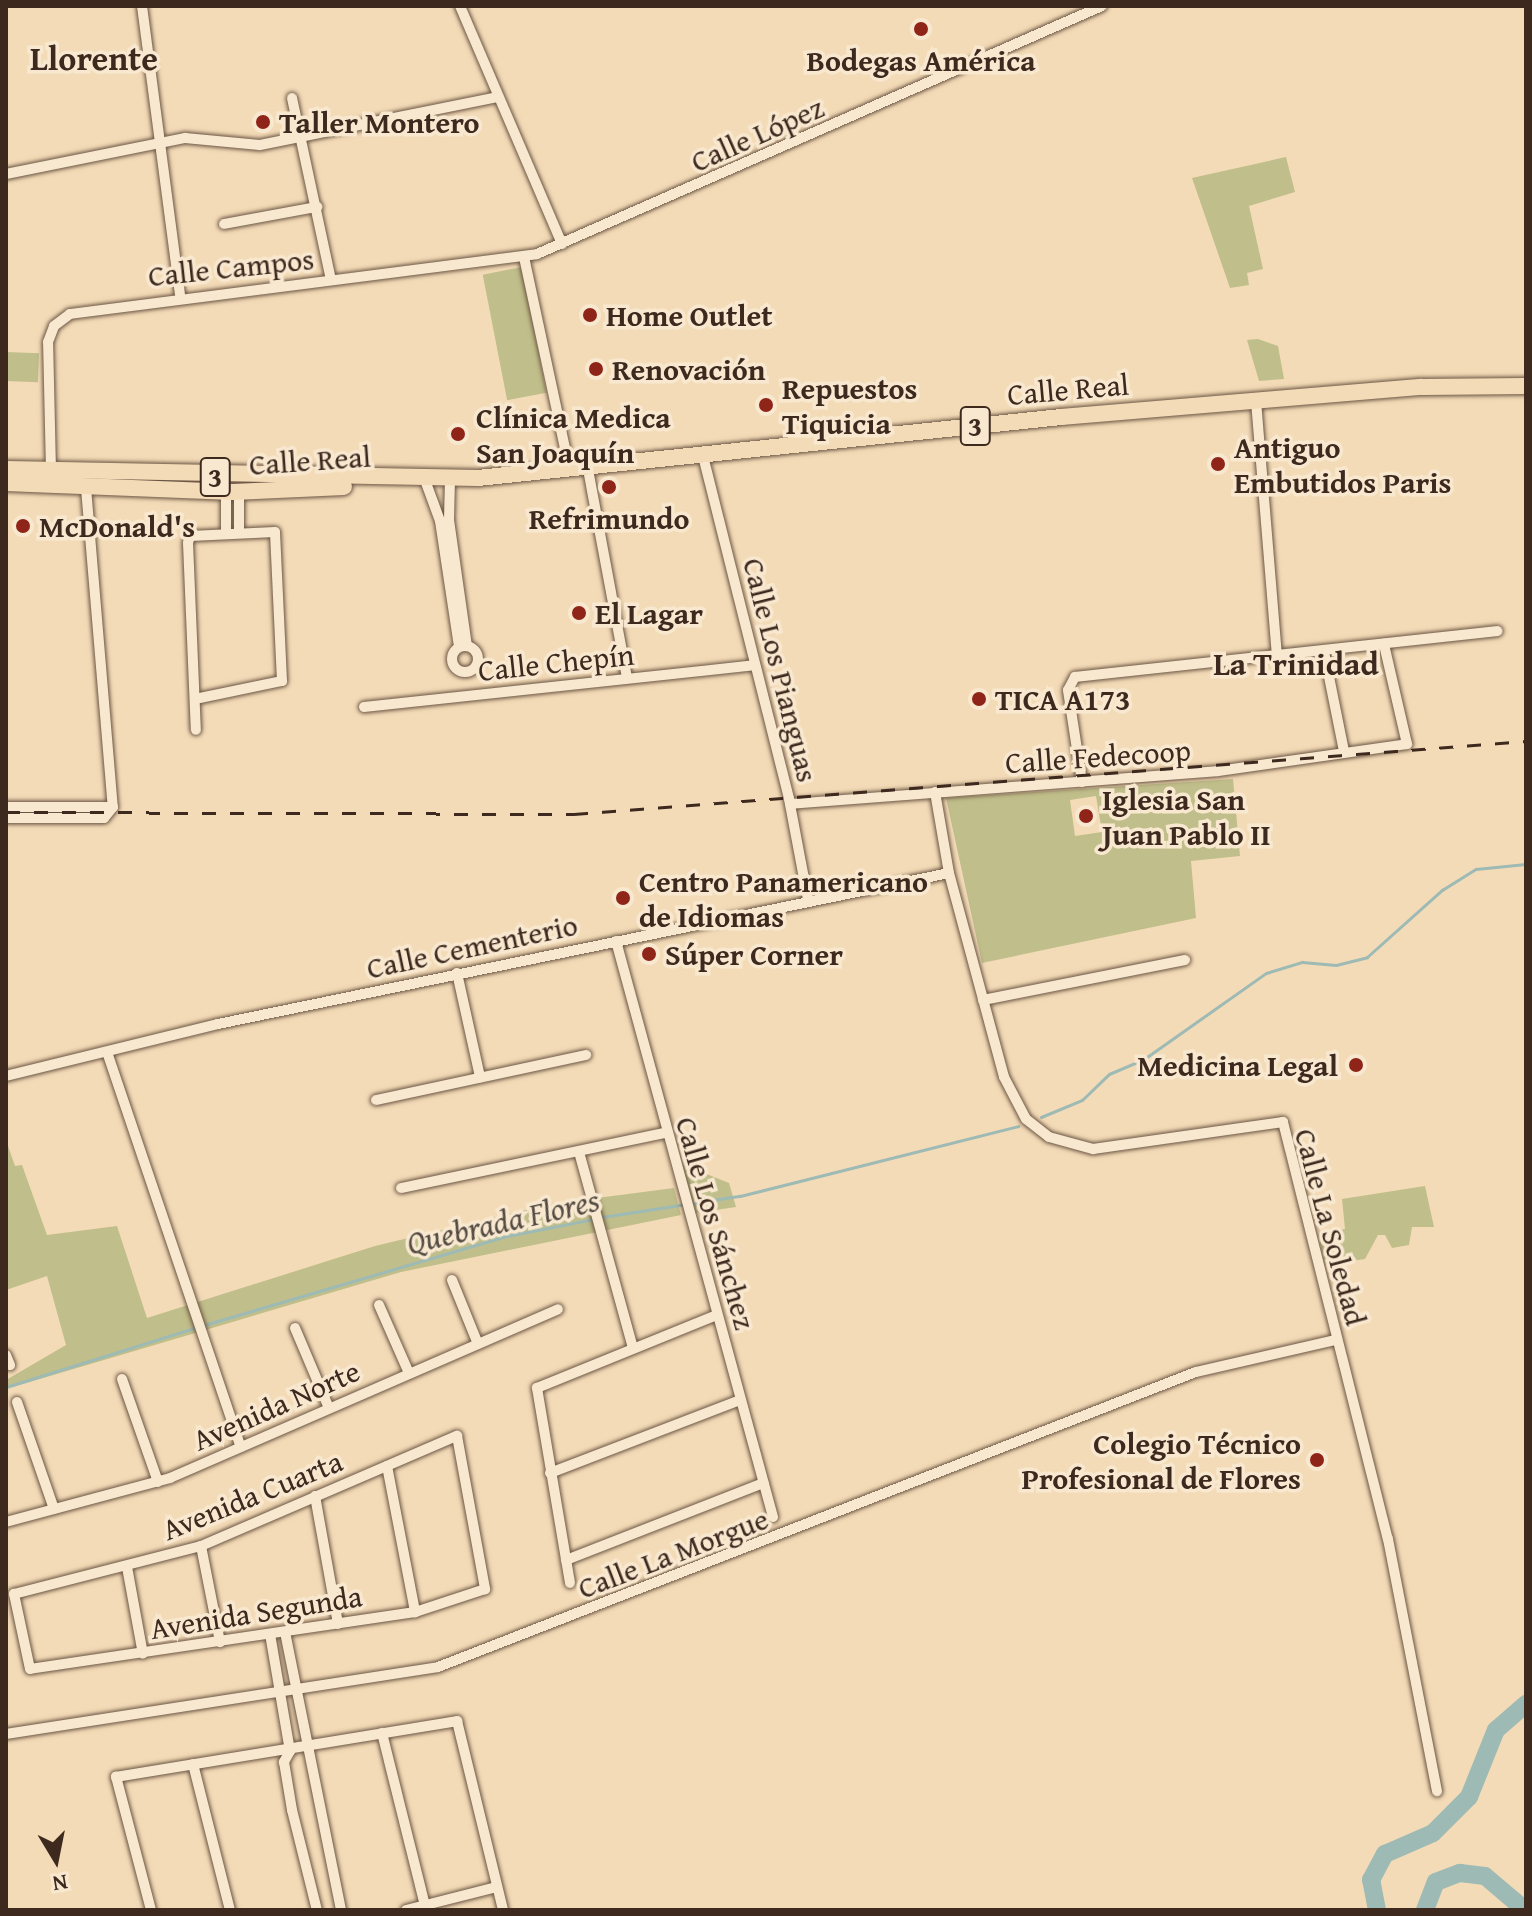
<!DOCTYPE html>
<html>
<head>
<meta charset="utf-8">
<style>
	body { margin:0 }
	#map { position:relative; width:1532px; height:1916px; overflow:hidden; background:#f4dbb7; font-family:"Gentium Book Plus",serif }
	div>[style] { position:absolute }
	[style*='--x'] { left:calc(var(--x)*1px); top:calc(var(--y)*1px); width:calc(var(--w)*1px); rotate:calc(var(--a)*1deg) }
	.green>* { inset:0; background:#c0be8a; transform-origin:0 0 }
	.stream>* { height:3px; margin:-1.5px; padding:0 1.5px; transform-origin:1.5px; border-radius:1.5px; background:#9dbab5 }
	.river>* { height:18px; margin:-9px; padding:0 9px; transform-origin:9px; border-radius:9px; background:#9dbab5 }
	.roads { filter:drop-shadow(0 0 2px #6b5644) drop-shadow(0 0 2px #6b5644) }
	.minor>* { height:10px; margin:-5px; padding:0 5px; transform-origin:5px; border-radius:5px; background:#f8e8d0 }
	.minor>.ring { margin:-5px; padding:0; box-sizing:content-box; background:none; border:10px solid #f8e8d0; border-radius:50% }
	.primary>* { height:16px; margin:-8px; padding:0 8px; transform-origin:8px; border-radius:8px; background:#f4dbb7 }
	.rail>* { height:3px; margin-top:-1.5px; transform-origin:0; background:repeating-linear-gradient(90deg,#3d291e 0 14px,transparent 0 28px) }
	.dots>* { width:22px; height:22px; translate:-50% -50%; box-sizing:border-box; border:4px solid #f8e8d0; border-radius:50% }
	span { translate:-50% -50%; white-space:nowrap; text-align:center; line-height:1.15; -webkit-text-stroke:7px #f8e8d0; paint-order:stroke }
	.shield-label span { padding:2px 6px; background:#f8e8d0; border:2px solid; border-radius:6px; -webkit-text-stroke-width:0 }
	.shield-label { font-size:28px; color:#3d291e; font-weight:700 }
	.poi-label { font-size:30px; color:#3d291e; font-weight:700 }
	.left { translate:0 -50%; text-align:left }
	.right { translate:-100% -50%; text-align:right }
	.street-label { font-size:30px; color:#3d291e }
	.neighbourhood-label { font-size:32px; color:#3d291e; font-weight:700 }
	.water-label { font-size:32px; color:#554d44; font-style:italic }
	.quarter-label { font-size:34px; color:#3d291e; font-weight:700 }
	.frame { position:absolute; inset:0; border:8px solid #3d291e; pointer-events:none }
	.north { position:absolute; left:16px; top:1820px; width:80px; height:80px; -webkit-text-stroke:6px #f8e8d0; paint-order:stroke; rotate:170deg; font-size:22px; font-weight:700; line-height:32px; text-align:center; color:#3d291e }
	.north::after { content:''; display:block; margin:auto; width:28px; height:36px; background:#3d291e; clip-path:polygon(50% 0,100% 100%,50% 72%,0 100%) }
</style>
</head>
<body>
<div id="map">
	<div class="green">
		<i style="clip-path:polygon(1286px 157px,1295px 192px,1249px 206px,1263px 269px,1247px 273px,1249px 285px,1230px 288px,1192px 178px)"></i>
		<i style="left:522px;top:267px;width:128px;height:40px;rotate:79deg"></i>
		<i style="clip-path:polygon(1258px 339px,1278px 346px,1284px 379px,1259px 381px,1247px 340px)"></i>
		<i style="left:6px;top:352px;width:33px;height:29px;rotate:2deg"></i>
		<i style="clip-path:polygon(evenodd,1233px 779px,1240px 856px,1191px 861px,1196px 918px,982px 963px,946px 798px,1233px 779px,1096px 796px,1102px 832px,1075px 836px,1070px 800px,1096px 796px)"></i>
		<i style="clip-path:polygon(6px 1140px,15px 1166px,22px 1165px,47px 1235px,117px 1226px,147px 1318px,375px 1246px,551px 1204px,674px 1188px,681px 1215px,401px 1272px,6px 1389px,6px 1380px,66px 1345px,47px 1276px,6px 1290px)"></i>
		<i style="clip-path:polygon(679px 1163px,729px 1183px,736px 1207px,695px 1213px)"></i>
		<i style="clip-path:polygon(1425px 1186px,1434px 1227px,1412px 1227px,1409px 1245px,1392px 1248px,1385px 1235px,1378px 1235px,1365px 1259px,1325px 1265px,1318px 1234px,1345px 1229px,1342px 1199px)"></i>
	</div>
	<div class="stream">
		<i style="--x:1041;--y:1117;--w:44;--a:-22.5"></i>
		<i style="--x:1082;--y:1100;--w:37;--a:-44"></i>
		<i style="--x:1109;--y:1074;--w:38;--a:-23"></i>
		<i style="--x:1144;--y:1059;--w:149;--a:-35.2"></i>
		<i style="--x:1266;--y:973;--w:38;--a:-17"></i>
		<i style="--x:1302;--y:962;--w:34;--a:5"></i>
		<i style="--x:1336;--y:965;--w:32;--a:-14"></i>
		<i style="--x:1367;--y:957;--w:101;--a:-41.8"></i>
		<i style="--x:1442;--y:890;--w:40;--a:-32"></i>
		<i style="--x:1476;--y:869;--w:50;--a:-5.7"></i>
		<i style="--x:602;--y:1217;--w:140;--a:-8.7"></i>
		<i style="--x:740;--y:1196;--w:287;--a:-14.1"></i>
		<i style="--x:204;--y:1325;--w:316;--a:-16.4"></i>
		<i style="--x:507;--y:1236;--w:89;--a:-11.1"></i>
		<i style="--x:6;--y:1387;--w:200;--a:-17.4"></i>
	</div>
	<div class="river">
		<i style="--x:1377;--y:1910;--w:31;--a:-101"></i>
		<i style="--x:1371;--y:1880;--w:30;--a:-62"></i>
		<i style="--x:1385;--y:1854;--w:52;--a:-23.6"></i>
		<i style="--x:1433;--y:1833;--w:51;--a:-45"></i>
		<i style="--x:1469;--y:1797;--w:72;--a:-68.1"></i>
		<i style="--x:1496;--y:1730;--w:40;--a:-41"></i>
		<i style="--x:1425;--y:1910;--w:30;--a:-69"></i>
		<i style="--x:1436;--y:1882;--w:26;--a:-21"></i>
		<i style="--x:1460;--y:1873;--w:25;--a:7"></i>
		<i style="--x:1485;--y:1876;--w:52;--a:40.4"></i>
	</div>
	<div class="roads">
		<div class="minor">
			<i style="--x:142;--y:6;--w:291;--a:82.5"></i>
			<i style="--x:460;--y:6;--w:259;--a:66.8"></i>
			<i style="--x:292;--y:98;--w:186;--a:77.9"></i>
			<i style="--x:6;--y:174;--w:183;--a:-11.4"></i>
			<i style="--x:185;--y:138;--w:75;--a:5.3"></i>
			<i style="--x:260;--y:145;--w:242;--a:-11.4"></i>
			<i style="--x:224;--y:224;--w:95;--a:-10.4"></i>
			<i style="--x:524;--y:257;--w:215;--a:77.9"></i>
			<i style="--x:1256;--y:401;--w:257;--a:85.3"></i>
			<i style="--x:702;--y:452;--w:358;--a:75.9"></i>
			<i style="--x:789;--y:799;--w:103;--a:79.3"></i>
			<i style="--x:587;--y:464;--w:218;--a:79.4"></i>
			<i style="--x:51;--y:471;--w:129;--a:-91.3"></i>
			<i style="--x:48;--y:342;--w:17;--a:-69"></i>
			<i style="--x:54;--y:326;--w:20;--a:-37"></i>
			<i style="--x:70;--y:314;--w:471;--a:-7.3"></i>
			<i style="--x:537;--y:254;--w:617;--a:-23.7"></i>
			<i style="--x:450;--y:479;--w:41;--a:91.4"></i>
			<i style="--x:449;--y:520;--w:127;--a:81.9"></i>
			<i style="--x:425;--y:480;--w:44;--a:69.9"></i>
			<i style="--x:440;--y:521;--w:127;--a:81.4"></i>
			<i style="--x:86;--y:488;--w:320;--a:85.2"></i>
			<i style="--x:226;--y:492;--w:40;--a:90"></i>
			<i style="--x:239;--y:532;--w:40;--a:-90"></i>
			<i class="ring" style="left:452px;top:646px;width:16px;height:16px"></i>
			<i style="--x:1324;--y:652;--w:101;--a:78.6"></i>
			<i style="--x:195;--y:699;--w:89;--a:-11.7"></i>
			<i style="--x:282;--y:681;--w:149;--a:-92.7"></i>
			<i style="--x:275;--y:532;--w:85;--a:177.3"></i>
			<i style="--x:190;--y:536;--w:7;--a:106"></i>
			<i style="--x:188;--y:543;--w:187;--a:87.6"></i>
			<i style="--x:364;--y:707;--w:392;--a:-6.1"></i>
			<i style="--x:1082;--y:782;--w:93;--a:-98.7"></i>
			<i style="--x:1068;--y:690;--w:15;--a:-62"></i>
			<i style="--x:1075;--y:677;--w:425;--a:-6.2"></i>
			<i style="--x:935;--y:792;--w:82;--a:80.2"></i>
			<i style="--x:949;--y:873;--w:211;--a:74.9"></i>
			<i style="--x:1004;--y:1077;--w:47;--a:62.4"></i>
			<i style="--x:1026;--y:1119;--w:29;--a:38"></i>
			<i style="--x:1049;--y:1137;--w:46;--a:15.3"></i>
			<i style="--x:1093;--y:1149;--w:192;--a:-8.1"></i>
			<i style="--x:1283;--y:1122;--w:430;--a:75.9"></i>
			<i style="--x:1388;--y:1539;--w:257;--a:79"></i>
			<i style="--x:790;--y:804;--w:429;--a:-4.4"></i>
			<i style="--x:1218;--y:771;--w:191;--a:-8.1"></i>
			<i style="--x:1407;--y:744;--w:103;--a:-103"></i>
			<i style="--x:6;--y:807;--w:107;--a:0"></i>
			<i style="--x:6;--y:818;--w:98;--a:0"></i>
			<i style="--x:104;--y:818;--w:14;--a:-51"></i>
			<i style="--x:616;--y:941;--w:597;--a:74.75"></i>
			<i style="--x:457;--y:973;--w:107;--a:77.5"></i>
			<i style="--x:983;--y:1000;--w:206;--a:-11.2"></i>
			<i style="--x:107;--y:1052;--w:417;--a:71.3"></i>
			<i style="--x:6;--y:1076;--w:218;--a:-13.8"></i>
			<i style="--x:218;--y:1024;--w:746;--a:-11.67"></i>
			<i style="--x:376;--y:1100;--w:215;--a:-12.1"></i>
			<i style="--x:579;--y:1152;--w:203;--a:74.6"></i>
			<i style="--x:401;--y:1188;--w:270;--a:-11.8"></i>
			<i style="--x:452;--y:1280;--w:69;--a:67.9"></i>
			<i style="--x:379;--y:1305;--w:74;--a:66.2"></i>
			<i style="--x:295;--y:1328;--w:87;--a:67"></i>
			<i style="--x:6;--y:1355;--w:11;--a:68"></i>
			<i style="--x:122;--y:1379;--w:109;--a:70.7"></i>
			<i style="--x:17;--y:1402;--w:113;--a:70.9"></i>
			<i style="--x:457;--y:1436;--w:156;--a:79.6"></i>
			<i style="--x:485;--y:1589;--w:74;--a:161.8"></i>
			<i style="--x:415;--y:1612;--w:389;--a:171.6"></i>
			<i style="--x:30;--y:1669;--w:77;--a:-102"></i>
			<i style="--x:14;--y:1594;--w:193;--a:-14.4"></i>
			<i style="--x:201;--y:1546;--w:279;--a:-23.3"></i>
			<i style="--x:387;--y:1466;--w:149;--a:79.1"></i>
			<i style="--x:550;--y:1473;--w:204;--a:-21"></i>
			<i style="--x:315;--y:1496;--w:130;--a:79.8"></i>
			<i style="--x:6;--y:1522;--w:170;--a:-15"></i>
			<i style="--x:170;--y:1478;--w:423;--a:-23.5"></i>
			<i style="--x:201;--y:1546;--w:98;--a:78.8"></i>
			<i style="--x:566;--y:1560;--w:212;--a:-21.3"></i>
			<i style="--x:127;--y:1567;--w:88;--a:79.6"></i>
			<i style="--x:570;--y:1583;--w:198;--a:-99.6"></i>
			<i style="--x:537;--y:1388;--w:194;--a:-22.1"></i>
			<i style="--x:285;--y:1632;--w:284;--a:78.6"></i>
			<i style="--x:270;--y:1634;--w:119;--a:80.3"></i>
			<i style="--x:290;--y:1751;--w:13;--a:119"></i>
			<i style="--x:284;--y:1762;--w:49;--a:80.5"></i>
			<i style="--x:292;--y:1810;--w:103;--a:76"></i>
			<i style="--x:382;--y:1733;--w:182;--a:76"></i>
			<i style="--x:6;--y:1734;--w:437;--a:-8.8"></i>
			<i style="--x:438;--y:1667;--w:813;--a:-21.27"></i>
			<i style="--x:1196;--y:1372;--w:144;--a:-12.9"></i>
			<i style="--x:193;--y:1764;--w:151;--a:75.8"></i>
			<i style="--x:151;--y:1910;--w:138;--a:-104.7"></i>
			<i style="--x:116;--y:1777;--w:346;--a:-9.3"></i>
			<i style="--x:457;--y:1721;--w:195;--a:76.3"></i>
			<i style="--x:406;--y:1910;--w:94;--a:-14.2"></i>
		</div>
		<div class="primary">
			<i style="--x:6;--y:469;--w:472;--a:1.1"></i>
			<i style="--x:478;--y:478;--w:586;--a:-5.97"></i>
			<i style="--x:1061;--y:417;--w:362;--a:-4.8"></i>
			<i style="--x:1422;--y:387;--w:104;--a:-0.6"></i>
			<i style="--x:6;--y:483;--w:227;--a:2.3"></i>
			<i style="--x:233;--y:492;--w:111;--a:-2.6"></i>
		</div>
	</div>
	<div class="rail">
		<i style="--x:6;--y:812;--w:568;--a:0.2"></i>
		<i style="--x:574;--y:814;--w:955;--a:-4.38"></i>
	</div>
	<div class="dots">
		<i style="left:921px;top:29px;background:#8f2418"></i>
		<i style="left:263px;top:122px;background:#8f2418"></i>
		<i style="left:590px;top:315px;background:#8f2418"></i>
		<i style="left:596px;top:369px;background:#8f2418"></i>
		<i style="left:766px;top:405px;background:#8f2418"></i>
		<i style="left:458px;top:434px;background:#8f2418"></i>
		<i style="left:1218px;top:464px;background:#8f2418"></i>
		<i style="left:609px;top:487px;background:#8f2418"></i>
		<i style="left:23px;top:526px;background:#8f2418"></i>
		<i style="left:579px;top:613px;background:#8f2418"></i>
		<i style="left:979px;top:699px;background:#8f2418"></i>
		<i style="left:1086px;top:816px;background:#8f2418"></i>
		<i style="left:623px;top:898px;background:#8f2418"></i>
		<i style="left:649px;top:954px;background:#8f2418"></i>
		<i style="left:1356px;top:1065px;background:#8f2418"></i>
		<i style="left:1317px;top:1460px;background:#8f2418"></i>
	</div>
	<div class="shield-label">
		<span style="left:975px;top:426px">3</span>
		<span style="left:215px;top:477px">3</span>
	</div>
	<div class="poi-label">
		<span style="left:921px;top:60px">Bodegas América</span>
		<span class="left" style="left:279px;top:122px">Taller Montero</span>
		<span class="left" style="left:606px;top:315px">Home Outlet</span>
		<span class="left" style="left:612px;top:369px">Renovación</span>
		<span class="left" style="left:782px;top:405px">Repuestos<br>Tiquicia</span>
		<span class="left" style="left:476px;top:434px">Clínica Medica<br>San Joaquín</span>
		<span class="left" style="left:1234px;top:464px">Antiguo<br>Embutidos Paris</span>
		<span style="left:609px;top:518px">Refrimundo</span>
		<span class="left" style="left:39px;top:526px">McDonald's</span>
		<span class="left" style="left:595px;top:613px">El Lagar</span>
		<span class="left" style="left:995px;top:699px">TICA A173</span>
		<span class="left" style="left:1102px;top:816px">Iglesia San<br>Juan Pablo II</span>
		<span class="left" style="left:639px;top:898px">Centro Panamericano<br>de Idiomas</span>
		<span class="left" style="left:665px;top:954px">Súper Corner</span>
		<span class="right" style="left:1338px;top:1065px">Medicina Legal</span>
		<span class="right" style="left:1301px;top:1460px">Colegio Técnico<br>Profesional de Flores</span>
	</div>
	<div class="street-label">
		<span style="left:757px;top:134px;rotate:-24deg">Calle López</span>
		<span style="left:231px;top:267px;rotate:-6deg">Calle Campos</span>
		<span style="left:1068px;top:389px;rotate:-5deg">Calle Real</span>
		<span style="left:310px;top:460px;rotate:-4deg">Calle Real</span>
		<span style="left:556px;top:662px;rotate:-6deg">Calle Chepín</span>
		<span style="left:781px;top:670px;rotate:76deg">Calle Los Pianguas</span>
		<span style="left:1098px;top:756px;rotate:-4deg">Calle Fedecoop</span>
		<span style="left:472px;top:946px;rotate:-12deg">Calle Cementerio</span>
		<span style="left:716px;top:1223px;rotate:74deg">Calle Los Sánchez</span>
		<span style="left:1331px;top:1227px;rotate:75deg">Calle La Soledad</span>
		<span style="left:276px;top:1405px;rotate:-24deg">Avenida Norte</span>
		<span style="left:252px;top:1495px;rotate:-22deg">Avenida Cuarta</span>
		<span style="left:673px;top:1553px;rotate:-21deg">Calle La Morgue</span>
		<span style="left:256px;top:1612px;rotate:-9deg">Avenida Segunda</span>
	</div>
	<div class="neighbourhood-label">
		<span style="left:1296px;top:664px">La Trinidad</span>
	</div>
	<div class="water-label">
		<span style="left:503px;top:1222px;rotate:-13deg">Quebrada Flores</span>
	</div>
	<div class="quarter-label">
		<span style="left:94px;top:58px">Llorente</span>
	</div>
	<div class="frame"></div>
	<div class="north">N</div>
</div>
</body>
</html>
